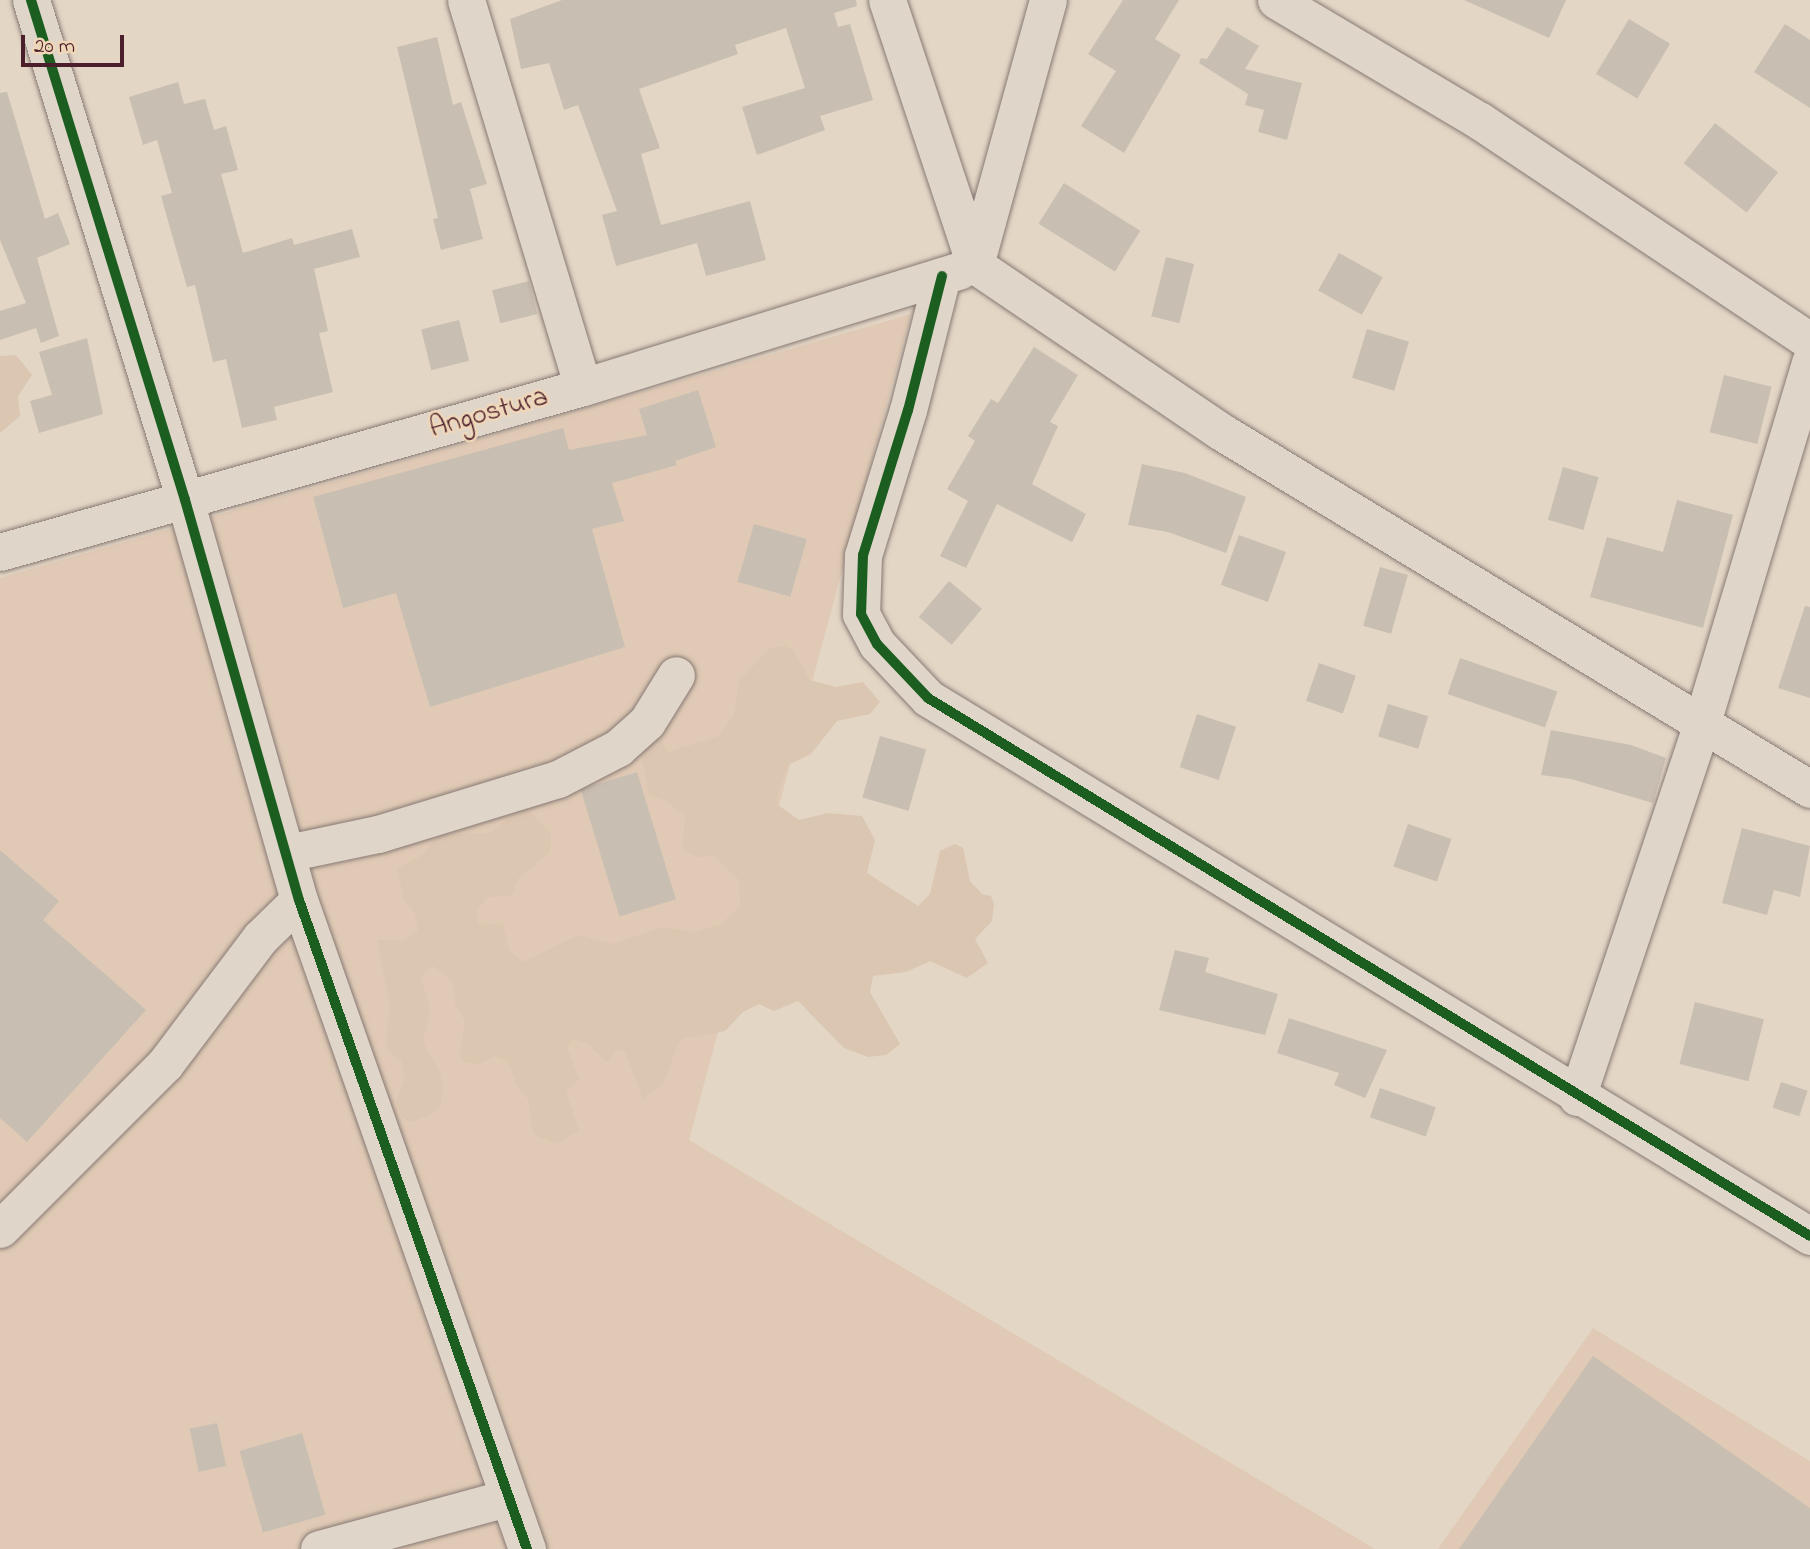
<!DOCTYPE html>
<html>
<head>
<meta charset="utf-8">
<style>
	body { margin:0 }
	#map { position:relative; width:1810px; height:1549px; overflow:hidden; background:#e3d6c5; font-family:"Indie Flower",sans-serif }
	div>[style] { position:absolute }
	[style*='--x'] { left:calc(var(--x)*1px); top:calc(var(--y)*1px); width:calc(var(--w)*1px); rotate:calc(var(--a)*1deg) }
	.built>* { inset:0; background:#e0cab5 }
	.green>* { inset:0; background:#dbc6b1 }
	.building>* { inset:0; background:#c9beb2; transform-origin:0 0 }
	.roads { filter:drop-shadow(0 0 2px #877974) drop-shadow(0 0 2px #877974) }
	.minor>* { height:37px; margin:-18.5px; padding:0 18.5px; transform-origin:18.5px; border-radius:18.5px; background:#dfd5c9 }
	.cycleway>* { height:10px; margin:-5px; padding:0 5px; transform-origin:5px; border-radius:5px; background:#1b5e20 }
	span { translate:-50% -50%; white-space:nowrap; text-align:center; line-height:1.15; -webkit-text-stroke:5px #f0d7b8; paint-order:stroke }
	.street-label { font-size:28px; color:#4a1f2b }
	.scale { position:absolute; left:21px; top:35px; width:103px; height:32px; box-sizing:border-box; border:4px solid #4a1f2b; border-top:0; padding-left:9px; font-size:21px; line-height:24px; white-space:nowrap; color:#4a1f2b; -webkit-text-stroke:5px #f0d7b8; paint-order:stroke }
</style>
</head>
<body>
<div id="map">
	<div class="built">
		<i style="clip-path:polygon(911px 314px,689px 1140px,1375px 1549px,0 1549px,0 578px)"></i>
		<i style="clip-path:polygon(1593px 1328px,1810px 1461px,1810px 1549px,1438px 1549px)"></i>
	</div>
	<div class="green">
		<i style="clip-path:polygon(16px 355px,32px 375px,18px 396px,20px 416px,0 433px,0 356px)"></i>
		<i style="clip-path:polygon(785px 646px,793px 650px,810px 680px,836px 687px,863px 682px,880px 702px,870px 714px,837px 721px,811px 754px,788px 765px,777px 797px,778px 805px,799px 820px,828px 813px,862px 816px,875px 840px,867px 873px,918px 906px,930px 894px,940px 851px,955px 844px,963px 848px,970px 881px,982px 894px,991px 896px,994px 904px,992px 921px,975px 939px,988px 963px,967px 978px,930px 961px,906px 972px,873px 976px,870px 992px,900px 1044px,886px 1055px,868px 1057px,844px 1048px,798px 1001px,774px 1011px,759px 1004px,743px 1012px,725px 1031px,685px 1038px,678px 1044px,663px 1084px,643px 1099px,625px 1052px,618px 1049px,607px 1062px,588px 1044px,572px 1039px,567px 1047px,579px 1079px,566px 1091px,579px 1131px,555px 1144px,533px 1134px,528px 1099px,517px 1086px,509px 1062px,494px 1056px,479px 1064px,464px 1062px,460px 1054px,465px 1021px,456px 1007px,452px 981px,433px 966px,421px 977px,430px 1009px,423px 1042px,440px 1073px,443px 1089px,440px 1107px,426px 1117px,410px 1122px,402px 1117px,396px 1101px,405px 1077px,401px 1061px,387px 1050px,386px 1041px,390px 1007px,377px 940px,404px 940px,418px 930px,415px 913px,404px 900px,397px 868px,421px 856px,438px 835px,490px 833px,519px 810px,528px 809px,551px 834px,550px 852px,518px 879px,512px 896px,488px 897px,477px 909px,478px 923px,503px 925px,509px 950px,522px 962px,579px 935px,613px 944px,664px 927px,696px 932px,721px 924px,740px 906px,739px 880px,713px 856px,696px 857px,682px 849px,685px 816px,665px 800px,649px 795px,641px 753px,650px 738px,659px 737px,668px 752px,719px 736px,734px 715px,739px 681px,769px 649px)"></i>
	</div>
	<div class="building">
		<i style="clip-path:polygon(562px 0,856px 0,857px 6px,834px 13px,838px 27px,850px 24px,873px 100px,820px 116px,825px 130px,757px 155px,742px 107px,805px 88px,786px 28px,735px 45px,738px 54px,639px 89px,660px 148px,641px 154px,661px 225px,750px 201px,766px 260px,706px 276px,697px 243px,616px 266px,602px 215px,617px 211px,578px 105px,564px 110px,549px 63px,521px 69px,510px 19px)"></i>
		<i style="clip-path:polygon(1123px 0,1179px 0,1155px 39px,1181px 55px,1124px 153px,1081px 126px,1116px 71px,1088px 54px)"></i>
		<i style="clip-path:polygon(1464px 0,1566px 0,1549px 38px)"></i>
		<i style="left:1629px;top:19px;width:48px;height:64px;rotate:31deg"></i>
		<i style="clip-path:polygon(1785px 24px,1810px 40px,1810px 108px,1754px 72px)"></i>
		<i style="clip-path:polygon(1227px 27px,1259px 46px,1245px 69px,1302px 83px,1287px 140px,1258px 132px,1264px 110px,1245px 105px,1248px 94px,1199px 63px,1201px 58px,1207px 59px)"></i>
		<i style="clip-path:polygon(437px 37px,453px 105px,461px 102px,487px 184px,470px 189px,483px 239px,441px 250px,433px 219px,438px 218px,397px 47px)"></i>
		<i style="clip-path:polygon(178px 82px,184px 104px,205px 99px,214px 130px,226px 126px,238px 170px,221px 174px,243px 253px,292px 238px,294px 245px,352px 229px,360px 257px,314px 269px,328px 331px,319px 333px,333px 392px,274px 407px,277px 420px,242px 428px,226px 359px,213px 362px,195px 285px,187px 287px,172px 235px,161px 196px,172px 193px,157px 140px,143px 145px,129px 97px)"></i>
		<i style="clip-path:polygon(7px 92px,45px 219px,58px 213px,70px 244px,37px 258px,59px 336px,41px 343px,36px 328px,0 340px,0 311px,26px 303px,0 240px,0 93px)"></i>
		<i style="left:1715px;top:123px;width:80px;height:51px;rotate:38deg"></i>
		<i style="left:1064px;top:183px;width:90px;height:48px;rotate:32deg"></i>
		<i style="left:1339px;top:253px;width:50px;height:43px;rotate:29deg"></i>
		<i style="left:1166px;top:257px;width:29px;height:61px;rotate:14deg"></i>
		<i style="left:529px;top:281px;width:34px;height:38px;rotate:76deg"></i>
		<i style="left:459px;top:320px;width:42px;height:39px;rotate:76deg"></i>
		<i style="left:1367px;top:329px;width:44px;height:51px;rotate:17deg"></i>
		<i style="clip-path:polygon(87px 338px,103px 414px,39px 433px,30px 401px,52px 395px,39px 352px)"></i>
		<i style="clip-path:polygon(1034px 347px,1078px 375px,1050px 422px,1058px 426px,1032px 484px,1086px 514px,1072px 542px,997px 504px,966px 568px,940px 556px,968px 501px,947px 489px,975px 441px,968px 436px,991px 399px,998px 403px)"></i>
		<i style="left:1724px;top:375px;width:49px;height:59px;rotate:14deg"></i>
		<i style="clip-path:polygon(698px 390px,716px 447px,675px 461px,677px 465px,612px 483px,624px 521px,592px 529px,625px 647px,430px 707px,396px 593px,343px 608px,313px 497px,563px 428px,569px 450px,647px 435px,639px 409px)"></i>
		<i style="clip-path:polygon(1142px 464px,1185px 473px,1246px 497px,1226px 553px,1168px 532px,1128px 525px)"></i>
		<i style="left:1563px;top:467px;width:37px;height:55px;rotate:16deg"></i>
		<i style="clip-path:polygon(1677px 500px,1733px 515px,1703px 628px,1590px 597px,1607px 537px,1663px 552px)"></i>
		<i style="left:754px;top:524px;width:55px;height:60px;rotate:16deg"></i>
		<i style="left:1239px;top:535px;width:50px;height:53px;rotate:20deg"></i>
		<i style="left:1380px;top:567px;width:29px;height:61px;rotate:16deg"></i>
		<i style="left:949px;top:581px;width:43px;height:47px;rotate:40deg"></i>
		<i style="clip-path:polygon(1805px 606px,1810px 607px,1810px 698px,1778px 688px)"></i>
		<i style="left:1460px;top:658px;width:103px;height:38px;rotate:19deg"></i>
		<i style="left:1319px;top:663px;width:39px;height:40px;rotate:19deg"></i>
		<i style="left:1388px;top:704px;width:42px;height:34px;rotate:17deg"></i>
		<i style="left:1197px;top:714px;width:41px;height:56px;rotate:18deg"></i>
		<i style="clip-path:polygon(1551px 730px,1631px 745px,1666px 758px,1653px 803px,1571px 779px,1541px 775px)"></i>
		<i style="left:880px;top:736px;width:48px;height:64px;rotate:16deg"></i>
		<i style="left:637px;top:772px;width:133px;height:59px;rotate:73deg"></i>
		<i style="left:1408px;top:824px;width:46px;height:45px;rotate:19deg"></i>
		<i style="clip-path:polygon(1742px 828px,1810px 846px,1800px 897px,1774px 890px,1767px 915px,1722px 903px)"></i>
		<i style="clip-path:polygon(0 850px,59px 901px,43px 920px,146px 1010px,27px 1142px,0 1118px)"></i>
		<i style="clip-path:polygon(1175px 950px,1209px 958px,1205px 972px,1278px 994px,1265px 1035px,1159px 1010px)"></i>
		<i style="left:1695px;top:1002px;width:71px;height:64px;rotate:14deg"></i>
		<i style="clip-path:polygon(1289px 1018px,1387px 1050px,1365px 1098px,1334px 1085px,1339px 1073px,1277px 1053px)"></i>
		<i style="left:1781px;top:1082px;width:28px;height:27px;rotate:18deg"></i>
		<i style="left:1380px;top:1088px;width:59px;height:31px;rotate:19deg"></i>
		<i style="clip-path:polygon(1593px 1356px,1810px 1508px,1810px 1549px,1459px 1549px)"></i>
		<i style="left:217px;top:1423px;width:44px;height:28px;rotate:78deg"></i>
		<i style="left:302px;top:1433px;width:85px;height:65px;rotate:74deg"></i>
	</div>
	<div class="roads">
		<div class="minor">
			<i style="--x:31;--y:0;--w:523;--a:72.88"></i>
			<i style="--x:185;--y:500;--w:416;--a:74.1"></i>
			<i style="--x:299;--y:900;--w:688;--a:70.64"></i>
			<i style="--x:466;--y:0;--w:404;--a:73.2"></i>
			<i style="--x:887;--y:0;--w:279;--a:71.6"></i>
			<i style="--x:975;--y:265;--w:296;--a:34.1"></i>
			<i style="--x:1220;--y:431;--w:690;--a:31.25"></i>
			<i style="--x:1276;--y:0;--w:237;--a:30.7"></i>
			<i style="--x:1480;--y:121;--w:397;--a:33.7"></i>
			<i style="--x:975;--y:265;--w:275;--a:-74.6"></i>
			<i style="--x:942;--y:276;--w:138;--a:104.2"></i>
			<i style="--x:908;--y:410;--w:152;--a:107.2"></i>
			<i style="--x:863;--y:555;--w:59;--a:91.9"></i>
			<i style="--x:861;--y:614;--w:34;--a:62"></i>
			<i style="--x:877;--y:644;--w:74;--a:46.6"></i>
			<i style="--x:928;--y:698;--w:1033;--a:31.38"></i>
			<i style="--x:0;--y:552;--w:606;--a:-15.8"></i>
			<i style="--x:583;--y:387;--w:395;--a:-17.2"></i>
			<i style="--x:287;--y:853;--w:93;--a:-11.8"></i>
			<i style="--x:378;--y:834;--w:188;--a:-17"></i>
			<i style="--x:558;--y:779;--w:68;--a:-27.3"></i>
			<i style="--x:618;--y:748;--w:39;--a:-42"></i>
			<i style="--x:647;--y:722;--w:55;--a:-58.3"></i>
			<i style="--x:1577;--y:1097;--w:391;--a:-71.5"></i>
			<i style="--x:1701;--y:726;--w:380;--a:-73.3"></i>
			<i style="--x:0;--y:1229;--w:233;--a:-45"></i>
			<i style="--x:165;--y:1064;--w:158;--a:-53"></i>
			<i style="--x:260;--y:938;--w:54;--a:-44.3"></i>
			<i style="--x:319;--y:1549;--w:195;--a:-15.2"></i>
		</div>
	</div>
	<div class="cycleway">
		<i style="--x:31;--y:0;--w:523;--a:72.88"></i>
		<i style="--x:185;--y:500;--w:416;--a:74.1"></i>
		<i style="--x:299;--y:900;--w:688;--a:70.64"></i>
		<i style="--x:942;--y:276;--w:138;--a:104.2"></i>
		<i style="--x:908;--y:410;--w:152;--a:107.2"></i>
		<i style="--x:863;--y:555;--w:59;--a:91.9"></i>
		<i style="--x:861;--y:614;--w:34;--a:62"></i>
		<i style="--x:877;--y:644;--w:74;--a:46.6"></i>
		<i style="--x:928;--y:698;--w:1033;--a:31.38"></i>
	</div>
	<div class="street-label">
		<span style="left:489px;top:414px;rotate:-16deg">Angostura</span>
	</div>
	<div class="scale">20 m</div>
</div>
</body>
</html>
